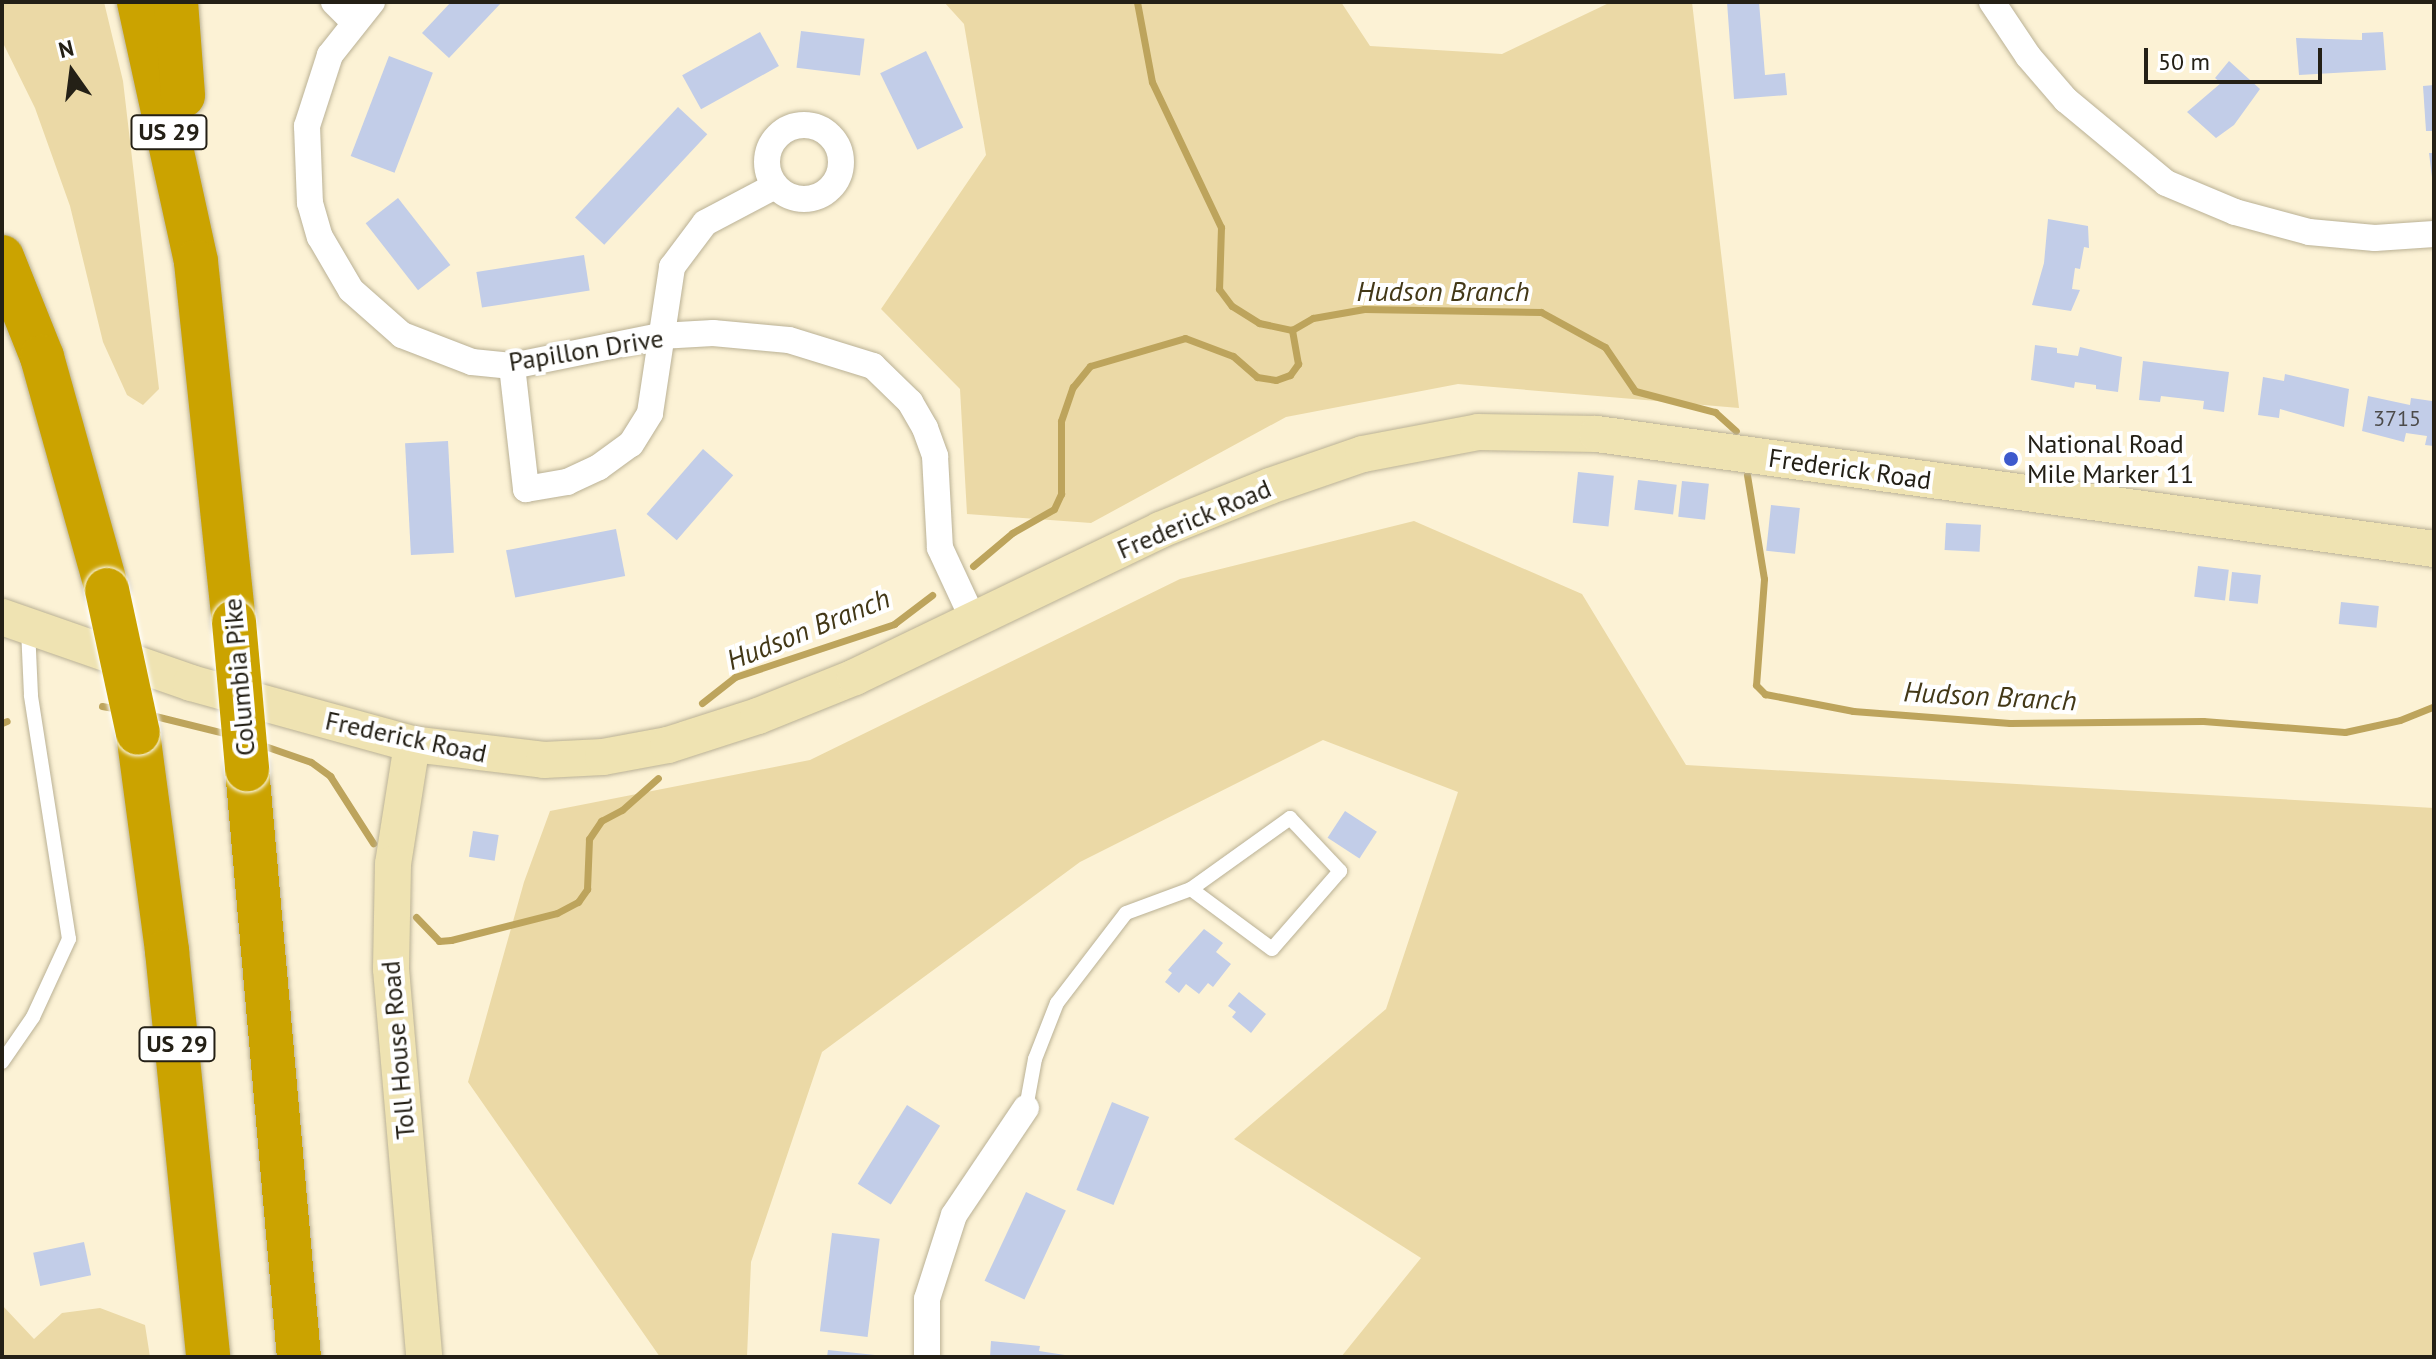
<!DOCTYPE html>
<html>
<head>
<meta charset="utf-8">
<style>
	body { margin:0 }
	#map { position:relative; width:2436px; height:1359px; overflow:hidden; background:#fcf2d5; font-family:"PT Sans",sans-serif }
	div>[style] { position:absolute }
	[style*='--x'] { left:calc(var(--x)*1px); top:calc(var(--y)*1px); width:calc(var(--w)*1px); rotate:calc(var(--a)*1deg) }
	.green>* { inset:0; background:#ebd9a6 }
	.stream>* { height:7px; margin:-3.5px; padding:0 3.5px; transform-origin:3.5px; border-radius:3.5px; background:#bda45c }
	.building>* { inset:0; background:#c2cde8; transform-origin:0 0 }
	.roads { filter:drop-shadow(0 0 2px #bab195) drop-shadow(0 0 2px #bab195) }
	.lane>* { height:14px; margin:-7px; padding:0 7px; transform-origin:7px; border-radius:7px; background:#fff }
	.street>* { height:26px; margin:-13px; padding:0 13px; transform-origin:13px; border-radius:13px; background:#fff }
	.street>.ring { margin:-13px; padding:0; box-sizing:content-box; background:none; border:26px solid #fff; border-radius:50% }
	.secondary>* { height:36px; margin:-18px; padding:0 18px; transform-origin:18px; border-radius:18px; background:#efe3b2 }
	.highway>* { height:44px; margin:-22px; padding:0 22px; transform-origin:22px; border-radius:22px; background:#cba300 }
	.bridges { filter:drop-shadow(0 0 2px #fff) drop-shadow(0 0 2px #fff) }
	.highway-bridge>* { height:44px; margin:-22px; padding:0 22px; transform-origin:22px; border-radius:22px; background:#cba300 }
	.dots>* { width:22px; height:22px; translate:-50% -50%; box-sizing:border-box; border:4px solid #fff; border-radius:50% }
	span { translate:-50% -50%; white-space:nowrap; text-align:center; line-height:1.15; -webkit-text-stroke:8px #fff; paint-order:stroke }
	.number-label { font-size:22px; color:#4c4b4a }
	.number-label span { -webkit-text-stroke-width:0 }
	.shield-label span { padding:2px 6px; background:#fff; border:2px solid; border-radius:6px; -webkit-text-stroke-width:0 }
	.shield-label { font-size:24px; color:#242016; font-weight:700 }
	.street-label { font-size:26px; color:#242016 }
	.poi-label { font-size:26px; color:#242016 }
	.left { translate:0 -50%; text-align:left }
	.water-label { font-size:28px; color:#433817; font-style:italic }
	.frame { position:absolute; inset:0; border:4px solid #242016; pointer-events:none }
	.north { position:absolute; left:32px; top:32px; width:80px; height:80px; -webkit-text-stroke:6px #fff; paint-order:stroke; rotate:346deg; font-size:22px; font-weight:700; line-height:32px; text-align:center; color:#242016 }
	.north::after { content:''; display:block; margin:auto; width:28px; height:36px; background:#242016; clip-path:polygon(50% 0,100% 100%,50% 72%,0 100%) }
	.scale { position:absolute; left:2144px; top:48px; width:178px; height:36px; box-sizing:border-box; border:4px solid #242016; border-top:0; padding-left:10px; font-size:24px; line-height:28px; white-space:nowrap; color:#242016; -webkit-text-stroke:6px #fff; paint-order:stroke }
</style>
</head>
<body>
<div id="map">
	<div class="green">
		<i style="clip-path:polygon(2px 2px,104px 2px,123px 81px,159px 389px,143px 405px,127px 395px,103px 342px,70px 206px,35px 108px,2px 41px)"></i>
		<i style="clip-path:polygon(944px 2px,1341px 2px,1370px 46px,1502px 54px,1611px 2px,1692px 2px,1739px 408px,1458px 384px,1286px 417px,1091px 523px,967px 514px,960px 389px,881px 309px,986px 155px,964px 24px)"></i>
		<i style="clip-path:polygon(1414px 521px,1582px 594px,1686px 765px,2434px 808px,2434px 1357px,1341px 1357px,1421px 1258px,1234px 1139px,1386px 1009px,1458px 792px,1323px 740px,1080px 862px,822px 1052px,751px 1262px,747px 1357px,660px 1357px,468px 1082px,524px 882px,550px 811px,810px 760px,1180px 579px)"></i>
		<i style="clip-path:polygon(2px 1305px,34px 1339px,62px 1313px,100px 1308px,145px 1325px,150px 1357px,2px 1357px)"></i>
	</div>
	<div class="stream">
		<i style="--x:1137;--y:2;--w:81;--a:79.4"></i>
		<i style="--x:1152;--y:82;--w:161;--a:64.6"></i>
		<i style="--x:1221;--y:227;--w:62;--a:91.8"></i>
		<i style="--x:1219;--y:289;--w:21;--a:53"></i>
		<i style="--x:1232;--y:306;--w:32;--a:32"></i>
		<i style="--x:1259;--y:323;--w:34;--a:12"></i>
		<i style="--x:1747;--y:475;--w:105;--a:80.7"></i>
		<i style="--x:1764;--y:579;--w:106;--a:94.3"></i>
		<i style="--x:1756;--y:685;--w:13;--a:45"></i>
		<i style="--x:1765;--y:694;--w:90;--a:10.9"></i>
		<i style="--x:1853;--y:711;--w:157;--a:4.4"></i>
		<i style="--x:2010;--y:723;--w:193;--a:-0.6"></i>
		<i style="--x:2203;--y:721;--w:142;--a:4.4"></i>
		<i style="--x:2345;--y:732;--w:56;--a:-12.3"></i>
		<i style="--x:2400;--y:720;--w:37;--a:-22"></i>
		<i style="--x:973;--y:566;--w:51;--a:-40.2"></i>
		<i style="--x:1012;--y:533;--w:48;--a:-29.7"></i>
		<i style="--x:1054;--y:509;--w:17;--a:-65"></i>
		<i style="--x:1061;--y:494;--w:73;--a:-90"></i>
		<i style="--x:1061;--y:421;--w:36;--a:-71"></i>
		<i style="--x:1073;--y:387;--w:27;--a:-51"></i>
		<i style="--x:1090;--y:366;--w:99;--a:-16.4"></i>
		<i style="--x:1185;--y:338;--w:51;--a:20.6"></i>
		<i style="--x:1233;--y:356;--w:32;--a:41"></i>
		<i style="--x:1257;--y:377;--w:19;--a:9"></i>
		<i style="--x:1276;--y:380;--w:15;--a:-20"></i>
		<i style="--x:1290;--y:375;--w:14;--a:-54"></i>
		<i style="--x:1298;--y:364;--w:35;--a:-100"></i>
		<i style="--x:1292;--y:330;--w:24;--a:-30"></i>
		<i style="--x:1313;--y:318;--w:52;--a:-10"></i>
		<i style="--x:1364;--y:309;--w:177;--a:1"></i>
		<i style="--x:1541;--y:312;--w:73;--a:28.7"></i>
		<i style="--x:1605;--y:347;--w:53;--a:55.7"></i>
		<i style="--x:1635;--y:391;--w:83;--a:14.7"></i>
		<i style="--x:1715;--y:412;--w:28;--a:42"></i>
		<i style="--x:702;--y:703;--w:42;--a:-38.2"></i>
		<i style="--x:735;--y:677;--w:168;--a:-18.4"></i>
		<i style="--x:894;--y:624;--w:48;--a:-37.3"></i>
		<i style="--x:102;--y:706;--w:17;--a:10"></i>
		<i style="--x:147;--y:714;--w:83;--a:13.9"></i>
		<i style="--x:2;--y:723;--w:5;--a:-22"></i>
		<i style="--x:259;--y:744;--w:55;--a:19.1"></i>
		<i style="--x:311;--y:762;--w:24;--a:36"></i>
		<i style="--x:330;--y:776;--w:80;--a:57.3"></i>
		<i style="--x:416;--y:917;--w:33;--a:46"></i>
		<i style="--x:439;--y:941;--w:12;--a:-5"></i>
		<i style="--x:451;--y:940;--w:109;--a:-14.3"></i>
		<i style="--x:557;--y:913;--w:24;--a:-28"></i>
		<i style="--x:578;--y:902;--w:16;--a:-55"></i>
		<i style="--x:587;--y:889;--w:50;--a:-87.7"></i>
		<i style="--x:589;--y:839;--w:22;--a:-56"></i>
		<i style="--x:601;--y:821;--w:24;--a:-28"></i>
		<i style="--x:622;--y:810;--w:48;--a:-41.6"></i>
	</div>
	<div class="building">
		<i style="clip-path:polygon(451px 2px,502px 2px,449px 58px,422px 33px)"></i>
		<i style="clip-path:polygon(1727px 2px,1759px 2px,1765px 75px,1785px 73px,1787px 95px,1734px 99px)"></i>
		<i style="left:801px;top:31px;width:64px;height:37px;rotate:7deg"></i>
		<i style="left:760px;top:32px;width:39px;height:89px;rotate:61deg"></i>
		<i style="clip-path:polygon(2383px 32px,2386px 70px,2299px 75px,2296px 38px,2362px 40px,2362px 33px)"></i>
		<i style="left:926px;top:51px;width:85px;height:51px;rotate:64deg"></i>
		<i style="left:389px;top:56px;width:47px;height:107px;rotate:21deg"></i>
		<i style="clip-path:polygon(2229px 61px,2260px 89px,2234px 125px,2216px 138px,2187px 112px,2221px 83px,2215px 78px)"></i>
		<i style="clip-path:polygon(2434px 85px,2434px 131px,2426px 131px,2423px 86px)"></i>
		<i style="left:678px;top:107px;width:40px;height:151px;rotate:43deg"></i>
		<i style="clip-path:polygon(2429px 153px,2434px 153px,2434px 176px,2432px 177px)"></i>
		<i style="left:398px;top:198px;width:85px;height:41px;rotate:52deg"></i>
		<i style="clip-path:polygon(2048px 219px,2088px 226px,2089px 248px,2084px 247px,2080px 269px,2075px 268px,2072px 289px,2080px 290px,2071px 311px,2032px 305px,2044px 263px)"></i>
		<i style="left:584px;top:255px;width:36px;height:109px;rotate:81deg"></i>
		<i style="clip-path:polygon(2035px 345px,2057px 348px,2057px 353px,2078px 356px,2080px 347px,2122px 357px,2118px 392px,2096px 389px,2096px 385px,2075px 382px,2074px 388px,2031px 380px)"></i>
		<i style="clip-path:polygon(2143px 361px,2229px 372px,2224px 412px,2203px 409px,2204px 401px,2161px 396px,2160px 402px,2139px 400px)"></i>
		<i style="clip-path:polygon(2285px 374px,2349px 389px,2344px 427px,2280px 409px,2279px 418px,2258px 415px,2263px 377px,2284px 381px)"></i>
		<i style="clip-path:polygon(2368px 396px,2410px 405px,2411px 398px,2432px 401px,2434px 446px,2425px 445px,2427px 436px,2406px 433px,2404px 442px,2362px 431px)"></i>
		<i style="left:448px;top:441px;width:112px;height:43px;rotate:87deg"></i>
		<i style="left:703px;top:449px;width:40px;height:86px;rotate:41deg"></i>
		<i style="left:1578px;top:472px;width:36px;height:51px;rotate:6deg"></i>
		<i style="left:1638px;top:480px;width:39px;height:30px;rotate:7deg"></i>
		<i style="left:1682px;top:481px;width:27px;height:36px;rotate:6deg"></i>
		<i style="left:1771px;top:505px;width:29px;height:46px;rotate:6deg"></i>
		<i style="left:1946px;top:523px;width:35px;height:27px;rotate:3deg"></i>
		<i style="left:616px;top:529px;width:48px;height:112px;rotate:79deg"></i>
		<i style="left:2198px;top:566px;width:31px;height:31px;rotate:7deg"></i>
		<i style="left:2232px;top:572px;width:29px;height:29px;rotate:6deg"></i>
		<i style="left:2341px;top:602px;width:38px;height:22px;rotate:6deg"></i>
		<i style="left:1345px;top:811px;width:38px;height:32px;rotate:33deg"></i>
		<i style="left:473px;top:831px;width:26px;height:26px;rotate:9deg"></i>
		<i style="clip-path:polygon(1204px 929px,1223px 943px,1216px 952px,1231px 964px,1213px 987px,1208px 983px,1199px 994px,1186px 984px,1179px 993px,1165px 982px,1172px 973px,1168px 970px)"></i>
		<i style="clip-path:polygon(1239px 992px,1266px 1014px,1251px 1033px,1232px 1017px,1236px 1012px,1228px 1006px)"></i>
		<i style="left:1112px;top:1102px;width:40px;height:95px;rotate:22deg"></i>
		<i style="left:907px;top:1105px;width:39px;height:93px;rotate:32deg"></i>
		<i style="left:1026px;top:1192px;width:44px;height:98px;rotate:25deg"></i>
		<i style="left:832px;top:1233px;width:48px;height:99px;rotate:7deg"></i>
		<i style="left:84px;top:1242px;width:34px;height:52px;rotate:78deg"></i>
		<i style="clip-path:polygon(991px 1341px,1040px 1346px,1039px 1351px,1078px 1357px,990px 1357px)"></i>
		<i style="clip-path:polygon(828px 1350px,875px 1355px,875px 1357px,827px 1357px)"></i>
	</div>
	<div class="roads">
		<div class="lane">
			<i style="--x:2;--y:1062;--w:55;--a:-55.4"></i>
			<i style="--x:33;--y:1017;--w:86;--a:-65.2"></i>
			<i style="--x:69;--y:939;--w:247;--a:-98.9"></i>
			<i style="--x:31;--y:695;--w:65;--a:-92.6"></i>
			<i style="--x:1026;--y:1108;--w:50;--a:-79.6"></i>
			<i style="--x:1035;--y:1059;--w:60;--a:-68.6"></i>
			<i style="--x:1057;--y:1003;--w:113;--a:-52.5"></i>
			<i style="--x:1126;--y:913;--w:69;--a:-20.3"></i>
			<i style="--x:1191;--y:889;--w:122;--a:-35.6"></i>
			<i style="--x:1290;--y:818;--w:73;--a:46.7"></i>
			<i style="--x:1340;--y:871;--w:103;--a:131.1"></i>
			<i style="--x:1272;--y:949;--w:101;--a:-143.5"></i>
		</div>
		<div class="street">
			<i style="--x:334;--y:2;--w:28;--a:45"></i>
			<i style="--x:372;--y:2;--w:68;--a:128.4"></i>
			<i style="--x:330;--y:55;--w:75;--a:107.9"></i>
			<i style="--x:307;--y:126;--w:77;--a:87.8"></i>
			<i style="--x:310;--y:203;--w:35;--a:74"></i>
			<i style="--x:320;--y:237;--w:61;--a:59.7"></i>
			<i style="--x:351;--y:290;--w:68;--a:41.4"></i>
			<i style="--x:402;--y:335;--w:75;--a:21.1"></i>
			<i style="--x:472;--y:362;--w:40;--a:5.7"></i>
			<i style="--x:512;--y:366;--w:151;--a:-11.5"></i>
			<i style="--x:660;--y:336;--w:53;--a:-3.2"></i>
			<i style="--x:713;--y:333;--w:76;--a:5.3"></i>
			<i style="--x:789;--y:340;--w:88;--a:17.2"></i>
			<i style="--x:873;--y:366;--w:52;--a:44.2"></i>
			<i style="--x:910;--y:402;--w:30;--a:60"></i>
			<i style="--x:925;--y:428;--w:30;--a:70"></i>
			<i style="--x:935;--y:456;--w:92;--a:86.9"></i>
			<i style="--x:940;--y:548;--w:78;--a:65.1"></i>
			<i style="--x:1992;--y:2;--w:65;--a:56.3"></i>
			<i style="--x:2028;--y:56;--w:58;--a:49.2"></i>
			<i style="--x:2066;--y:100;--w:130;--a:39.7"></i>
			<i style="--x:2166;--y:183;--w:75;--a:22.8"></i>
			<i style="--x:2235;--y:212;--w:77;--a:15.1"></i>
			<i style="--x:2309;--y:232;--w:66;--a:5.2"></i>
			<i style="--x:2375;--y:238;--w:59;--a:-3.9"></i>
			<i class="ring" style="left:767px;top:125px;width:48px;height:48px"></i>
			<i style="--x:512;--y:366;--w:124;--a:83.5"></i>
			<i style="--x:526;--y:489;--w:42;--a:-9.7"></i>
			<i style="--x:567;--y:482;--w:35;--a:-25"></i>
			<i style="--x:599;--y:467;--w:39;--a:-36"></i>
			<i style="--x:631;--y:444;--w:36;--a:-58"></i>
			<i style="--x:650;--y:413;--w:148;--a:-81.4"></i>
			<i style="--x:672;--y:267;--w:55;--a:-53.1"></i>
			<i style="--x:705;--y:223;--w:79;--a:-27.9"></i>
			<i style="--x:927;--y:1357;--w:58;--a:-90"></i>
			<i style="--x:927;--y:1299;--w:88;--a:-72.2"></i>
			<i style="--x:954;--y:1215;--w:129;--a:-56.1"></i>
		</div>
		<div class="secondary">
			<i style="--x:2;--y:617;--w:200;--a:19.2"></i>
			<i style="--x:191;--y:683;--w:229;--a:15.4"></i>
			<i style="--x:412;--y:744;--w:133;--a:6.9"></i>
			<i style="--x:544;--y:760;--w:59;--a:-2.9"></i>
			<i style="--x:603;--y:757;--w:66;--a:-10.5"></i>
			<i style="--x:668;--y:745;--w:95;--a:-17.9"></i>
			<i style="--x:758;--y:716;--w:105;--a:-21.9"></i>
			<i style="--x:855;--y:677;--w:339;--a:-25.7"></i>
			<i style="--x:1160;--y:530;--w:118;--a:-21.8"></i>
			<i style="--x:1270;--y:486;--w:98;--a:-19"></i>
			<i style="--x:1363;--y:454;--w:117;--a:-10.8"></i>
			<i style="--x:1478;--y:432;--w:119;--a:1"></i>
			<i style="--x:1597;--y:434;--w:845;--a:7.82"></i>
			<i style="--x:412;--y:744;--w:121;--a:99"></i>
			<i style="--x:393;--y:864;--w:105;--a:91.1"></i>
			<i style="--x:391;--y:969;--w:389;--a:85.1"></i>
		</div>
		<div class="highway">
			<i style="--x:139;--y:2;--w:266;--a:77.6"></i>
			<i style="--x:196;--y:262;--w:362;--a:84"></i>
			<i style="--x:176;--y:2;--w:94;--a:85.7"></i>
			<i style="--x:2;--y:257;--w:108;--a:68.2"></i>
			<i style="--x:42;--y:357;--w:242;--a:74.4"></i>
			<i style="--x:138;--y:733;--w:220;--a:82.4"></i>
			<i style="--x:167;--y:951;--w:408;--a:84.2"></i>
			<i style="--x:247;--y:769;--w:590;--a:84.95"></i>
		</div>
	</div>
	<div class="bridges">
		<div class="highway-bridge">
			<i style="--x:107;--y:590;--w:146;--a:77.8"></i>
			<i style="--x:234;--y:622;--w:148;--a:84.9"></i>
		</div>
	</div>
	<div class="dots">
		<i style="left:2011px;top:459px;background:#3d59cc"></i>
	</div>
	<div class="number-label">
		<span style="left:2397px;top:419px">3715</span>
	</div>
	<div class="shield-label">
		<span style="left:169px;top:132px">US 29</span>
		<span style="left:177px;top:1044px">US 29</span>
	</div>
	<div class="street-label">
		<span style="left:586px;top:350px;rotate:-9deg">Papillon Drive</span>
		<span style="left:1850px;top:469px;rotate:8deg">Frederick Road</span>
		<span style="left:1194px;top:519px;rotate:-23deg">Frederick Road</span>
		<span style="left:239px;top:677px;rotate:-95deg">Columbia Pike</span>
		<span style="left:406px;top:737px;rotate:12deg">Frederick Road</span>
		<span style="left:398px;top:1050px;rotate:-95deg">Toll House Road</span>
	</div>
	<div class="poi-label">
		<span class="left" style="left:2027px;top:459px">National Road<br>Mile Marker 11</span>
	</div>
	<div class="water-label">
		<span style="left:1443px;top:291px">Hudson Branch</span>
		<span style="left:808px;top:629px;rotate:-22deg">Hudson Branch</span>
		<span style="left:1990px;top:696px;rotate:3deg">Hudson Branch</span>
	</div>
	<div class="frame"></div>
	<div class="north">N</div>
	<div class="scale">50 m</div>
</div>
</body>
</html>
